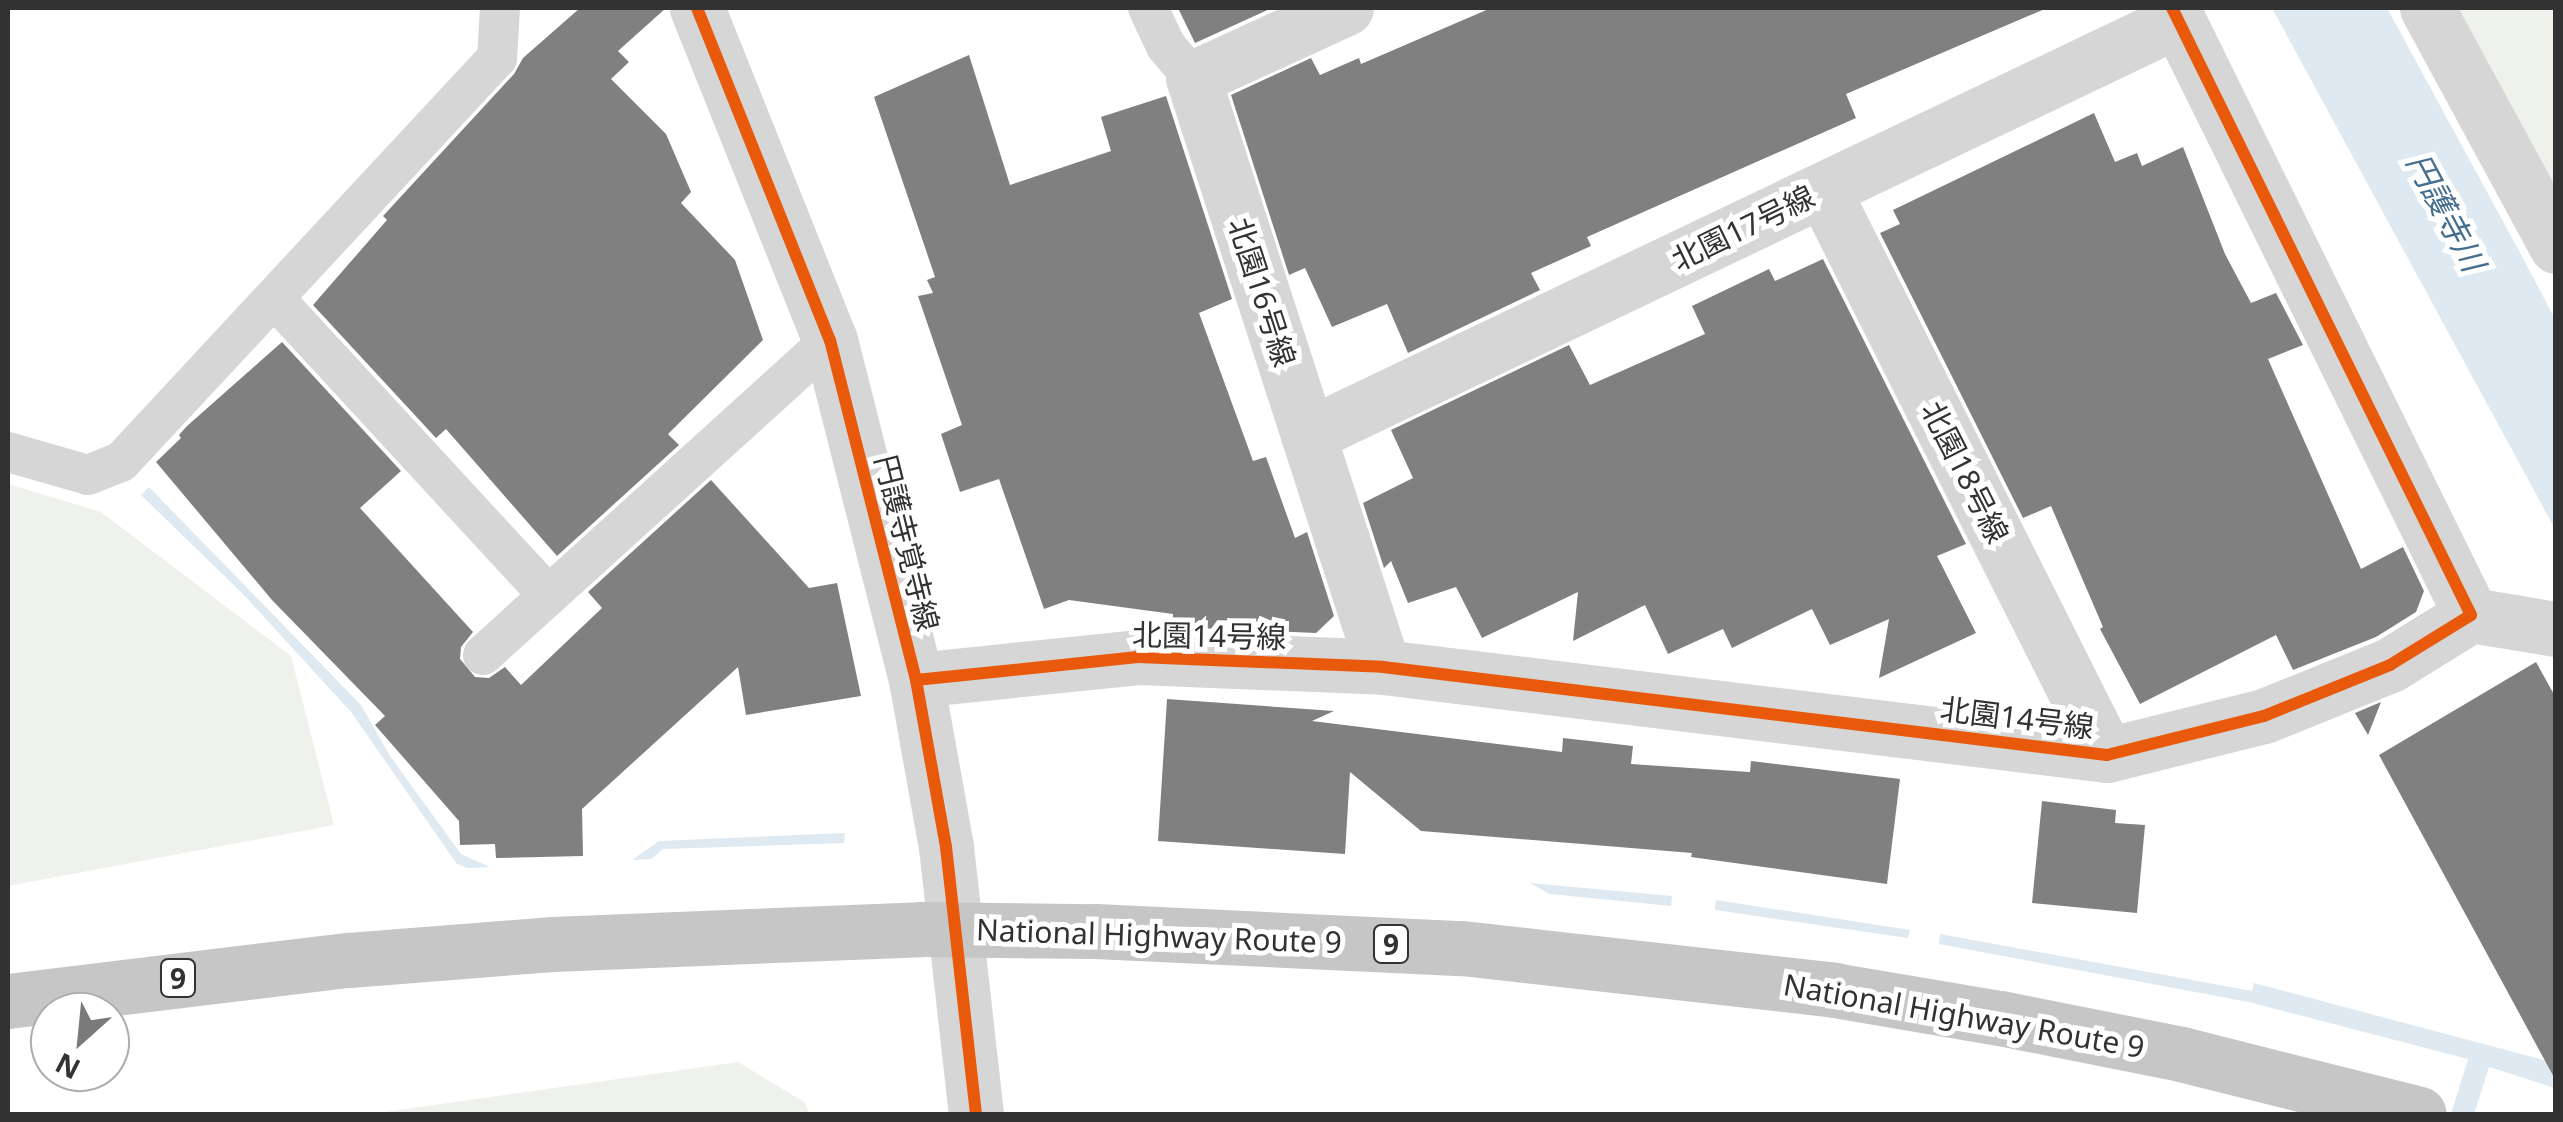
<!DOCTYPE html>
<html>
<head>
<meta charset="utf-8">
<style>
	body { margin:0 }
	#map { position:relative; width:2563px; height:1122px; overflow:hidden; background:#fff; font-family:"Noto Sans","Noto Sans JP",sans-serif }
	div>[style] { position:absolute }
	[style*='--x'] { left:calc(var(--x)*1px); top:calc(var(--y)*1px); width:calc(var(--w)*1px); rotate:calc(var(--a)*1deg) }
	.green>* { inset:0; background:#eff2ec }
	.water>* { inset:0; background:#dfe9f1 }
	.building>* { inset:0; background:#808080 }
	.service>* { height:40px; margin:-20px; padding:0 20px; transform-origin:20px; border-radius:20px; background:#d6d6d6 }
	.minor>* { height:55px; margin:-27.5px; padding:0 27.5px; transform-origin:27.5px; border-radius:27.5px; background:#d6d6d6 }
	.tertiary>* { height:55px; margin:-27.5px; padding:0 27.5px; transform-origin:27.5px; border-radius:27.5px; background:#d6d6d6 }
	.trunk>* { height:55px; margin:-27.5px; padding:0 27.5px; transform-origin:27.5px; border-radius:27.5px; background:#c6c6c6 }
	.trunk-bridge>* { height:55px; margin:-27.5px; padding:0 27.5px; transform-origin:27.5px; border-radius:27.5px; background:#c6c6c6 }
	.cycleway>* { height:12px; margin:-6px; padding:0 6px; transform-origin:6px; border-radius:6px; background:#e8590c }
	span { translate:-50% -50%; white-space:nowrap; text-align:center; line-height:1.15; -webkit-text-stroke:10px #fff; paint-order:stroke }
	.shield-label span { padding:2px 8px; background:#fff; border:2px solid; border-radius:8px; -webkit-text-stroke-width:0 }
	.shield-label { font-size:28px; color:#323232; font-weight:700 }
	.street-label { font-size:30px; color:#323232 }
	.water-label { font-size:32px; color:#466e8f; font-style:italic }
	.frame { position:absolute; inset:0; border:10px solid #323232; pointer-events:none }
	.north { position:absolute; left:30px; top:992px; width:100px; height:100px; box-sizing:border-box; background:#fff; border:2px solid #adadad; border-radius:50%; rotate:207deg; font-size:28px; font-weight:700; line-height:40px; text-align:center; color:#323232 }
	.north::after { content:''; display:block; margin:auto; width:35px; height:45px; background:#7a7a7a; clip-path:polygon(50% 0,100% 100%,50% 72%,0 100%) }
</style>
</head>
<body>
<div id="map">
	<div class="green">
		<i style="clip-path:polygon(2440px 8px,2555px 8px,2555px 218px)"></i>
		<i style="clip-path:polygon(8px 484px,101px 512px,291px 656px,334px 825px,8px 886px)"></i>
		<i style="clip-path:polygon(738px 1062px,804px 1102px,810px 1114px,371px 1114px)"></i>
	</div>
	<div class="water">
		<i style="clip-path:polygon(2272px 8px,2387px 8px,2517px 247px,2555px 319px,2555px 529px)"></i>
		<i style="clip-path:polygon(149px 487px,361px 705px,390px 756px,461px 854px,490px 867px,468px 868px,457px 864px,351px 712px,242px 593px,141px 495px)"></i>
		<i style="clip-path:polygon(845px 833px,844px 843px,663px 849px,651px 859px,632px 860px,659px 841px)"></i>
		<i style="clip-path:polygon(1530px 883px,1672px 896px,1671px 906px,1550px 894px)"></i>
		<i style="clip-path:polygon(1716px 900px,1910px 930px,1908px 938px,1715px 910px)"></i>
		<i style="clip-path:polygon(1940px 934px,2252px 991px,2254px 983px,2555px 1063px,2555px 1088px,2489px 1067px,2474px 1114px,2451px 1114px,2468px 1059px,2249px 1002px,1939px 944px)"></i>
	</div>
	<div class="building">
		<i style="clip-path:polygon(580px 8px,666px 8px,618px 51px,629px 62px,611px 79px,666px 134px,691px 192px,681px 203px,735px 260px,763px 340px,668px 434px,679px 445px,557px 556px,446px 429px,436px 438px,313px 305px,387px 220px,383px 216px,514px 74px,523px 58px)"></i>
		<i style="clip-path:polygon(1178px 8px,1272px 8px,1195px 43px)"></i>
		<i style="clip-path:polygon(1491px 8px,2047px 8px,1846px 94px,1856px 118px,1587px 237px,1591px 246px,1531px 273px,1540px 290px,1408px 353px,1387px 304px,1332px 327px,1305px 268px,1289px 275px,1231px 95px,1311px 58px,1320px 75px,1359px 58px,1361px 64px)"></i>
		<i style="clip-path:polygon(969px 55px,1010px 185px,1111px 151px,1101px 117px,1166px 96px,1232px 299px,1199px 313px,1253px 461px,1266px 457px,1295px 538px,1307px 532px,1334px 616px,1316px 633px,1172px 627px,1173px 614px,1069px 600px,1044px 609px,999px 479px,960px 492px,941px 434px,962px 425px,918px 296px,933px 293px,927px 280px,935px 277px,874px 97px)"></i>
		<i style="clip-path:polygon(2094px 113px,2115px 162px,2137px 153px,2142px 166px,2183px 147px,2225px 254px,2251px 303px,2276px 293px,2303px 345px,2268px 359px,2361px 569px,2403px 547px,2424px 591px,2416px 612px,2376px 637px,2293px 670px,2276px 635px,2140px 704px,2100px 629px,2103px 627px,2051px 506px,2023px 518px,1880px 233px,1900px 224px,1893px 210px)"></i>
		<i style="clip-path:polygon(1823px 259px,1966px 544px,1937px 556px,1976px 633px,1879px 678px,1889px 619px,1830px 645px,1812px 609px,1732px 648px,1723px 629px,1668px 654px,1645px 605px,1573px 641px,1578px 592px,1482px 638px,1456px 587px,1408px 603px,1391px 561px,1384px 568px,1363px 503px,1413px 478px,1391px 430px,1569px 345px,1590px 385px,1705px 334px,1692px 306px,1769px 269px,1775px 281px)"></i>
		<i style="clip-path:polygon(282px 342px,401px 471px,360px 508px,473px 632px,461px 647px,460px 659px,475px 677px,489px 678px,505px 667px,521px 685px,602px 608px,588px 592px,711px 480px,809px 588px,837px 583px,861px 696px,746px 715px,738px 667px,582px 809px,583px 856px,496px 858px,495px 844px,460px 845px,459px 821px,375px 725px,385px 716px,272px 600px,156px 462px,181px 438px,179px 435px,187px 426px)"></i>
		<i style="clip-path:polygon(2536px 662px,2556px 698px,2556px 1081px,2379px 755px)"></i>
		<i style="clip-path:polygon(1167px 699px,1334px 711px,1312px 721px,1562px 752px,1563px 738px,1633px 746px,1631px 764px,1750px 772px,1751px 761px,1900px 779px,1887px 884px,1691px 857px,1692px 853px,1421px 831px,1350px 772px,1345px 854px,1158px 841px)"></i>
		<i style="clip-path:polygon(2381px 702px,2368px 735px,2355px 713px)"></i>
		<i style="clip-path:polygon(2042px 801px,2116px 810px,2115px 823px,2145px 825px,2137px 913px,2032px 903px)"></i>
	</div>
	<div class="service">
		<i style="--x:1148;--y:8;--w:42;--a:64.7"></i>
		<i style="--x:1166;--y:46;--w:42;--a:49.8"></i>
		<i style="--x:274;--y:298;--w:405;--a:47.3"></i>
		<i style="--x:8;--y:452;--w:83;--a:16"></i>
		<i style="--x:88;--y:475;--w:35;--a:-22"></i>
		<i style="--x:121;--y:462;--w:552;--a:-47.06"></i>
		<i style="--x:497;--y:58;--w:50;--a:-86.6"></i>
		<i style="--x:483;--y:655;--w:469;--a:-42.2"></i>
	</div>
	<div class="minor">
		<i style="--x:1346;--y:8;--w:168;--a:155.4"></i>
		<i style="--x:1193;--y:78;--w:619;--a:72.12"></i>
		<i style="--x:2427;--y:8;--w:271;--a:61.5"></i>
		<i style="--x:1823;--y:190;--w:632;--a:63.31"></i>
		<i style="--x:1308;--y:435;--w:964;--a:-25.5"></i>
		<i style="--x:2471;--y:615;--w:86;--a:9.4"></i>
		<i style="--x:916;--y:680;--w:223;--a:-5.9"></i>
		<i style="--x:1138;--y:657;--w:245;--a:2.3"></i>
		<i style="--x:1383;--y:667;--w:729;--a:6.93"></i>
		<i style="--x:2107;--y:755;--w:162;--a:-14"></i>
		<i style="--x:2264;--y:716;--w:136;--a:-22"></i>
		<i style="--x:2390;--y:665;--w:95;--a:-31.7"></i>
		<i style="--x:2471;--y:615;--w:677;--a:-116.22"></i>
	</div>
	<div class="tertiary">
		<i style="--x:697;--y:8;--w:358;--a:68.2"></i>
		<i style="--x:830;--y:340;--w:351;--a:75.8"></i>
		<i style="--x:916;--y:680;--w:170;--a:79.8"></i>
		<i style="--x:946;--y:847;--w:269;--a:83.6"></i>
	</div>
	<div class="trunk">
		<i style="--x:8;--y:1001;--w:343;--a:-6.9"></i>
	</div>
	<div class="trunk-bridge">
		<i style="--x:349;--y:960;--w:204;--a:-4.5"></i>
		<i style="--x:552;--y:944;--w:369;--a:-2.3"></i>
		<i style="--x:921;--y:929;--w:174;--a:0.7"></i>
		<i style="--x:1095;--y:931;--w:367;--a:2.7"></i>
		<i style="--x:1462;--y:948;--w:374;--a:6.4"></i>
		<i style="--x:1834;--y:990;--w:168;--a:9.6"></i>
		<i style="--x:2000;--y:1018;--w:185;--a:11.2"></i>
		<i style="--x:2181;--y:1054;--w:245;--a:14.1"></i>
	</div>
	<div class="cycleway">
		<i style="--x:697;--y:8;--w:358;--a:68.2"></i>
		<i style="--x:830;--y:340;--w:351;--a:75.8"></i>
		<i style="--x:916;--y:680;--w:170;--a:79.8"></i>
		<i style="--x:946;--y:847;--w:269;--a:83.6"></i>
		<i style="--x:916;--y:680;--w:223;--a:-5.9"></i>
		<i style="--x:1138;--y:657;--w:245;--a:2.3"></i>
		<i style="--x:1383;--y:667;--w:729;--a:6.93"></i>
		<i style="--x:2107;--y:755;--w:162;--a:-14"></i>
		<i style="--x:2264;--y:716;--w:136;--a:-22"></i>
		<i style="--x:2390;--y:665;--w:95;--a:-31.7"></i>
		<i style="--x:2471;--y:615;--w:677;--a:-116.22"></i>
	</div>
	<div class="shield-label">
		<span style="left:1391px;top:944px">9</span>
		<span style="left:178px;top:978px">9</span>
	</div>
	<div class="street-label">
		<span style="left:1743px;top:228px;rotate:-26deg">北園17号線</span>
		<span style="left:1262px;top:292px;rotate:72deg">北園16号線</span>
		<span style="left:1965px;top:472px;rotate:63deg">北園18号線</span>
		<span style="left:907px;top:543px;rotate:76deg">円護寺覚寺線</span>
		<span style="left:1209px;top:636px;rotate:1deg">北園14号線</span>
		<span style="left:2017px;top:718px;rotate:7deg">北園14号線</span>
		<span style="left:1159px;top:936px;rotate:2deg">National Highway Route 9</span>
		<span style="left:1964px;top:1016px;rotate:10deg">National Highway Route 9</span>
	</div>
	<div class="water-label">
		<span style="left:2446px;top:212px;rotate:62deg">円護寺川</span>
	</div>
	<div class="frame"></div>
	<div class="north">N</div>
</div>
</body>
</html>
